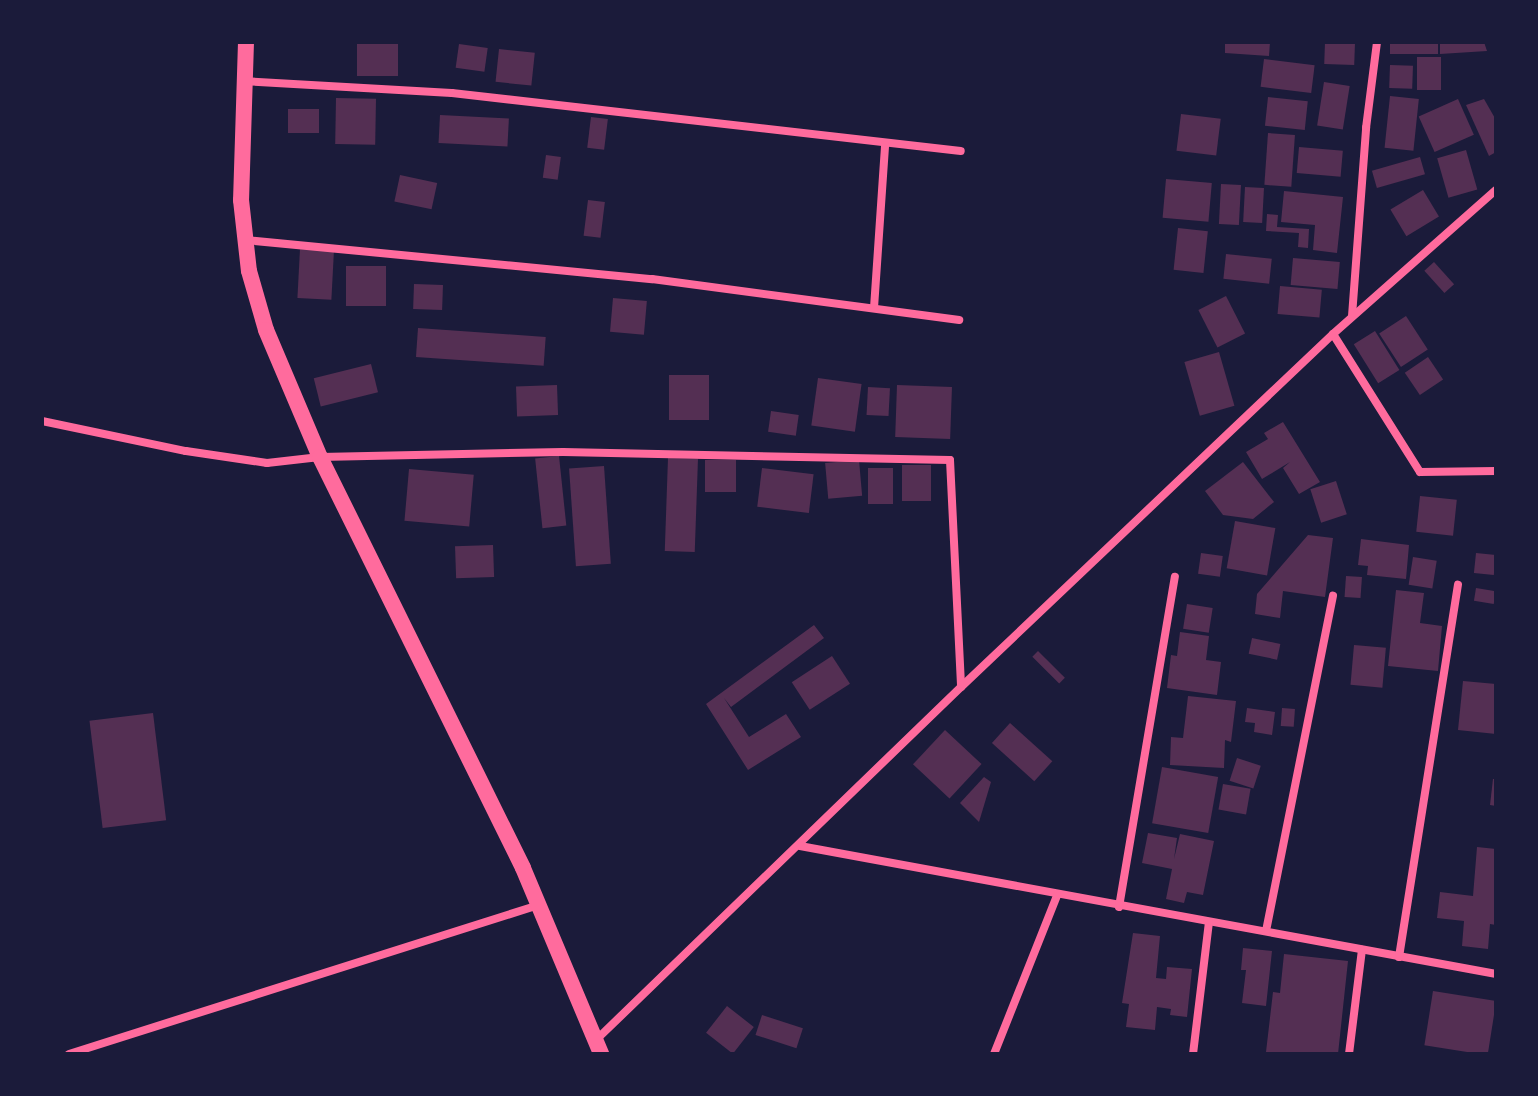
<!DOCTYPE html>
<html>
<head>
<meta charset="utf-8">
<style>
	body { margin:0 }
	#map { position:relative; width:1538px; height:1096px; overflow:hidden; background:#1b1b3a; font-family:Montserrat,sans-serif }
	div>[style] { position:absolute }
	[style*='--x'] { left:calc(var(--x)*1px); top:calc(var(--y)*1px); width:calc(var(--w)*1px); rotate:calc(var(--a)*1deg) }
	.building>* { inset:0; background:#542f53; transform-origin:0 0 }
	.minor>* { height:8px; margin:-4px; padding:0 4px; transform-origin:4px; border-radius:4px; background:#ff6b9d }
	.secondary>* { height:16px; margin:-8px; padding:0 8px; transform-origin:8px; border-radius:8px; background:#ff6b9d }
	span { translate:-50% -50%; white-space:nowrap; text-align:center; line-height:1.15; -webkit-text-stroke:8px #1b1b3a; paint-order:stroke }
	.frame { position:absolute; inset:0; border:44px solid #1b1b3a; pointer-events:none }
</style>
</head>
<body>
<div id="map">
	<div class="building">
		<i style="left:357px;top:42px;width:41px;height:34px"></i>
		<i style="clip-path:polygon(1225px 42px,1270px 42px,1269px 56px,1225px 53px)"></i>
		<i style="left:1325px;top:42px;width:30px;height:22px;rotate:2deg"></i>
		<i style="left:1390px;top:42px;width:48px;height:12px"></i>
		<i style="clip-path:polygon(1440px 42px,1484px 42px,1487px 51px,1440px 54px)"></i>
		<i style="left:459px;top:44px;width:29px;height:24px;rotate:8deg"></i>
		<i style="left:499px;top:49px;width:36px;height:33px;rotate:6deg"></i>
		<i style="left:1417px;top:57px;width:24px;height:33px"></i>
		<i style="left:1264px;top:59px;width:51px;height:28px;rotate:7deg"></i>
		<i style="left:1390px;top:65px;width:23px;height:23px;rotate:2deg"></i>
		<i style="left:1324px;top:82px;width:26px;height:44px;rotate:9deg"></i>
		<i style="left:1390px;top:96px;width:29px;height:52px;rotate:6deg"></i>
		<i style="left:1268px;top:97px;width:40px;height:29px;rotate:6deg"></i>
		<i style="left:336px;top:98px;width:40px;height:46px;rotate:1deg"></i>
		<i style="left:1458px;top:99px;width:39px;height:43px;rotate:66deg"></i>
		<i style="clip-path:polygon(1484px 99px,1496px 120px,1496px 152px,1489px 156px,1466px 105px)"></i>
		<i style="left:288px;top:109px;width:31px;height:24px"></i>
		<i style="left:1181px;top:114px;width:40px;height:37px;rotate:7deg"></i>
		<i style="left:440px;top:115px;width:69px;height:28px;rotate:3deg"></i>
		<i style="left:591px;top:117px;width:17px;height:31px;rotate:7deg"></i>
		<i style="left:1268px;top:133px;width:27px;height:52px;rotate:4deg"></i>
		<i style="left:1299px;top:147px;width:44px;height:26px;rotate:5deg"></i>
		<i style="left:1466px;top:150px;width:41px;height:30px;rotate:74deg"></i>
		<i style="left:546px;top:155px;width:15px;height:23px;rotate:8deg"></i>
		<i style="left:1420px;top:157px;width:18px;height:50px;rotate:74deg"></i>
		<i style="left:400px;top:175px;width:38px;height:27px;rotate:12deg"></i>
		<i style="left:1166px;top:179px;width:46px;height:39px;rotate:5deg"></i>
		<i style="left:1221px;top:184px;width:20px;height:40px;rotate:3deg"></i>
		<i style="left:1245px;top:187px;width:19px;height:35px;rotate:3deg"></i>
		<i style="left:1423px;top:190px;width:31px;height:38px;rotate:59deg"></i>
		<i style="clip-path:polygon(1284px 191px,1343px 197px,1337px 253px,1313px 250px,1315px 225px,1281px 222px)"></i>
		<i style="left:588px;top:200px;width:17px;height:36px;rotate:7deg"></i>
		<i style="clip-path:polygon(1267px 214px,1278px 215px,1277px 227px,1309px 229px,1308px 248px,1298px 247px,1299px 233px,1266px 231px)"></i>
		<i style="left:1178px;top:228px;width:30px;height:42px;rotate:6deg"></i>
		<i style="left:300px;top:249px;width:34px;height:49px;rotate:3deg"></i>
		<i style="left:1226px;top:254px;width:46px;height:25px;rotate:6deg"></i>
		<i style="left:1293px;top:258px;width:47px;height:27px;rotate:5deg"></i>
		<i style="left:1434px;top:262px;width:30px;height:13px;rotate:48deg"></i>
		<i style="left:346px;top:266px;width:40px;height:40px"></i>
		<i style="left:414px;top:284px;width:29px;height:25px;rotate:2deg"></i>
		<i style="left:1280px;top:286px;width:42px;height:28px;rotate:5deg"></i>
		<i style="left:1226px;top:296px;width:42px;height:31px;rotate:63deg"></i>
		<i style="left:613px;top:298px;width:34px;height:34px;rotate:5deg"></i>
		<i style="left:1406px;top:316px;width:40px;height:32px;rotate:57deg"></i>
		<i style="left:418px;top:328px;width:128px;height:29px;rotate:4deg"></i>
		<i style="left:1375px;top:331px;width:46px;height:25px;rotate:58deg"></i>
		<i style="left:1219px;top:352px;width:56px;height:36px;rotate:74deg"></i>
		<i style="left:1428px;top:357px;width:27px;height:28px;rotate:56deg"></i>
		<i style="left:371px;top:364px;width:29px;height:59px;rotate:76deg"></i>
		<i style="left:669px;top:375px;width:40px;height:45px"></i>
		<i style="left:818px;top:378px;width:44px;height:48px;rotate:8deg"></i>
		<i style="left:557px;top:385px;width:30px;height:41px;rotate:88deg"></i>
		<i style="left:897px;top:385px;width:55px;height:52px;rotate:2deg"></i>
		<i style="left:868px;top:387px;width:22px;height:28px;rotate:3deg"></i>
		<i style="left:771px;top:411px;width:28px;height:21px;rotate:8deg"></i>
		<i style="clip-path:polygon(1283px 422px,1320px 482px,1299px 494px,1283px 468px,1290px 462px,1262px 479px,1246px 452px,1268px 439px,1264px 433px)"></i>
		<i style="left:559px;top:456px;width:70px;height:24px;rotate:84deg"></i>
		<i style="left:668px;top:458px;width:30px;height:93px;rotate:2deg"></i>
		<i style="left:705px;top:460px;width:31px;height:32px"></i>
		<i style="left:859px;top:460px;width:36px;height:34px;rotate:85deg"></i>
		<i style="clip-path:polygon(1243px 462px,1274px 502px,1253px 519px,1223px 515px,1205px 491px)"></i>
		<i style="left:902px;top:465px;width:29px;height:36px"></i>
		<i style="left:604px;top:466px;width:98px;height:35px;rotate:86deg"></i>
		<i style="left:762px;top:468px;width:52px;height:39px;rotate:7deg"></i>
		<i style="left:868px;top:468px;width:25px;height:36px"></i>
		<i style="left:409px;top:469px;width:65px;height:52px;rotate:5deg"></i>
		<i style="left:1336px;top:481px;width:35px;height:27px;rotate:72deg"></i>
		<i style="left:1420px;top:496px;width:37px;height:36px;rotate:6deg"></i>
		<i style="left:1235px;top:521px;width:41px;height:48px;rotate:10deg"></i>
		<i style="clip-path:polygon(1308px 535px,1333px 538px,1325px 597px,1283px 591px,1280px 618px,1255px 614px,1257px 594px)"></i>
		<i style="clip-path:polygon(1361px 539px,1409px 545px,1406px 579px,1367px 575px,1368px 566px,1358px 565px)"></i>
		<i style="left:493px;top:545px;width:32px;height:38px;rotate:88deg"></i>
		<i style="left:1201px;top:553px;width:22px;height:21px;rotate:8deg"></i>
		<i style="left:1476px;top:553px;width:20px;height:20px;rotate:6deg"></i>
		<i style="left:1413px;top:557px;width:24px;height:28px;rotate:9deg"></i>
		<i style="left:1346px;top:576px;width:16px;height:21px;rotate:4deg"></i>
		<i style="left:1476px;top:588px;width:20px;height:13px;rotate:9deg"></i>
		<i style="clip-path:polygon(1396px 590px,1424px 593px,1420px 623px,1442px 626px,1438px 671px,1388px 666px)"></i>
		<i style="left:1187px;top:604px;width:26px;height:25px;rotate:9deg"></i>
		<i style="clip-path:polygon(814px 625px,824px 638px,731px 707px,724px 698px,749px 737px,786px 714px,801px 737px,748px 770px,706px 704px)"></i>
		<i style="clip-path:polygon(1180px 632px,1209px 636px,1206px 660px,1221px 662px,1217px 695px,1167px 688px,1171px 655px,1177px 656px)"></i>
		<i style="left:1252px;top:638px;width:29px;height:16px;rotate:12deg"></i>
		<i style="left:1354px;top:645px;width:32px;height:40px;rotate:5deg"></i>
		<i style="left:1038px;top:651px;width:38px;height:8px;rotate:45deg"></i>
		<i style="left:832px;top:656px;width:33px;height:48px;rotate:57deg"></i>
		<i style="clip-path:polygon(1463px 681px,1496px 684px,1496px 734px,1458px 730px)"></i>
		<i style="clip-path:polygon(1188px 696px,1236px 701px,1231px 742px,1225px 740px,1224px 768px,1170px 765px,1171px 737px,1183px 738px)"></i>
		<i style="clip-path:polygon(1247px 708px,1275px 712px,1272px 735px,1254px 732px,1255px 723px,1245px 722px)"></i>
		<i style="left:1282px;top:708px;width:13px;height:18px;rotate:4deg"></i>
		<i style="left:153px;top:713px;width:108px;height:64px;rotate:83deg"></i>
		<i style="left:1010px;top:723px;width:57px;height:27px;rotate:42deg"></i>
		<i style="left:945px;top:730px;width:50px;height:47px;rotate:43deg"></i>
		<i style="left:1237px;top:758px;width:25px;height:24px;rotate:18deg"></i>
		<i style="left:1162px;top:767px;width:57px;height:57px;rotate:10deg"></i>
		<i style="clip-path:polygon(984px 777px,991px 782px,979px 822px,960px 803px)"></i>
		<i style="clip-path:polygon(1493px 779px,1496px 779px,1496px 806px,1490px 805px)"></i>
		<i style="left:1223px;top:784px;width:28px;height:26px;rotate:10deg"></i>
		<i style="clip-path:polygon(1148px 833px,1177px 838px,1174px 859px,1180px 834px,1214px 841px,1203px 895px,1187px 892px,1184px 903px,1166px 899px,1172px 869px,1142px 863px)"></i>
		<i style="clip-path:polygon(1477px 847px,1496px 849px,1496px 925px,1490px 924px,1488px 949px,1462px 946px,1464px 921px,1437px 918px,1440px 892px,1473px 896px)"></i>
		<i style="clip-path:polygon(1133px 933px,1160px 936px,1156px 978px,1166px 979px,1167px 967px,1192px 969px,1187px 1017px,1170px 1015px,1171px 1009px,1157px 1007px,1155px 1030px,1126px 1027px,1129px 1004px,1122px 1003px)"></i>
		<i style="clip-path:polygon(1243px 948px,1272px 951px,1266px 1006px,1242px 1003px,1246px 970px,1241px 970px)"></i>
		<i style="clip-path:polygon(1284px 954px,1348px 961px,1338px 1054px,1266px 1052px,1273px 992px,1280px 993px)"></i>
		<i style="left:1433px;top:991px;width:64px;height:55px;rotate:9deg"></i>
		<i style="left:727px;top:1006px;width:34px;height:34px;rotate:38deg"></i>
		<i style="left:762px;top:1015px;width:43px;height:21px;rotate:18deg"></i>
	</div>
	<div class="minor">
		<i style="--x:243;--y:81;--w:209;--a:3.3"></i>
		<i style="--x:452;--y:93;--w:512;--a:6.5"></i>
		<i style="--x:245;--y:240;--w:409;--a:5.5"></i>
		<i style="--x:652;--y:279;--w:310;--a:7.6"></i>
		<i style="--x:874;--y:308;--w:163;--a:-86.1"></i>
		<i style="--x:1352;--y:316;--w:189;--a:-85.7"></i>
		<i style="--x:1366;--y:128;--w:87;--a:-82.7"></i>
		<i style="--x:1333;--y:334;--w:163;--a:57.8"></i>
		<i style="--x:1420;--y:472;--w:76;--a:-0.8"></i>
		<i style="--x:42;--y:421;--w:147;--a:11.8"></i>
		<i style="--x:186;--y:451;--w:82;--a:8.4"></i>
		<i style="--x:267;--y:463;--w:53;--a:-6.5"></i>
		<i style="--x:320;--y:457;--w:243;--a:-1.2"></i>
		<i style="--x:563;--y:452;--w:387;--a:1.2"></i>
		<i style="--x:950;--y:460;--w:227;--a:87.2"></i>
		<i style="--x:800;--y:846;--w:708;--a:10.42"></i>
		<i style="--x:1119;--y:907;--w:335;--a:-80.4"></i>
		<i style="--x:1266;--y:931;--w:342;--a:-78.7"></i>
		<i style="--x:1399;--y:957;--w:377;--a:-81"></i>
		<i style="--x:595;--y:1041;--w:509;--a:-44.05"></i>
		<i style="--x:961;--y:687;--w:513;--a:-43.5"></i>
		<i style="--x:1333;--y:334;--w:217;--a:-41.5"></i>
		<i style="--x:69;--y:1054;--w:492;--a:-17.6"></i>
		<i style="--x:994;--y:1054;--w:170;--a:-68.3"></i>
		<i style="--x:1193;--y:1054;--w:133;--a:-83.1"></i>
		<i style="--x:1349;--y:1054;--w:105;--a:-82.9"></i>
	</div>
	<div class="secondary">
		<i style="--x:246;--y:42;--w:158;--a:91.8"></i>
		<i style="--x:241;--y:200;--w:71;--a:83.6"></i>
		<i style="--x:249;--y:271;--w:61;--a:73.9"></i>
		<i style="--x:266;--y:330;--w:138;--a:67"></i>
		<i style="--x:320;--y:457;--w:458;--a:63.7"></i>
		<i style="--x:523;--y:868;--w:202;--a:67.2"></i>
	</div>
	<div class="frame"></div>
</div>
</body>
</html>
